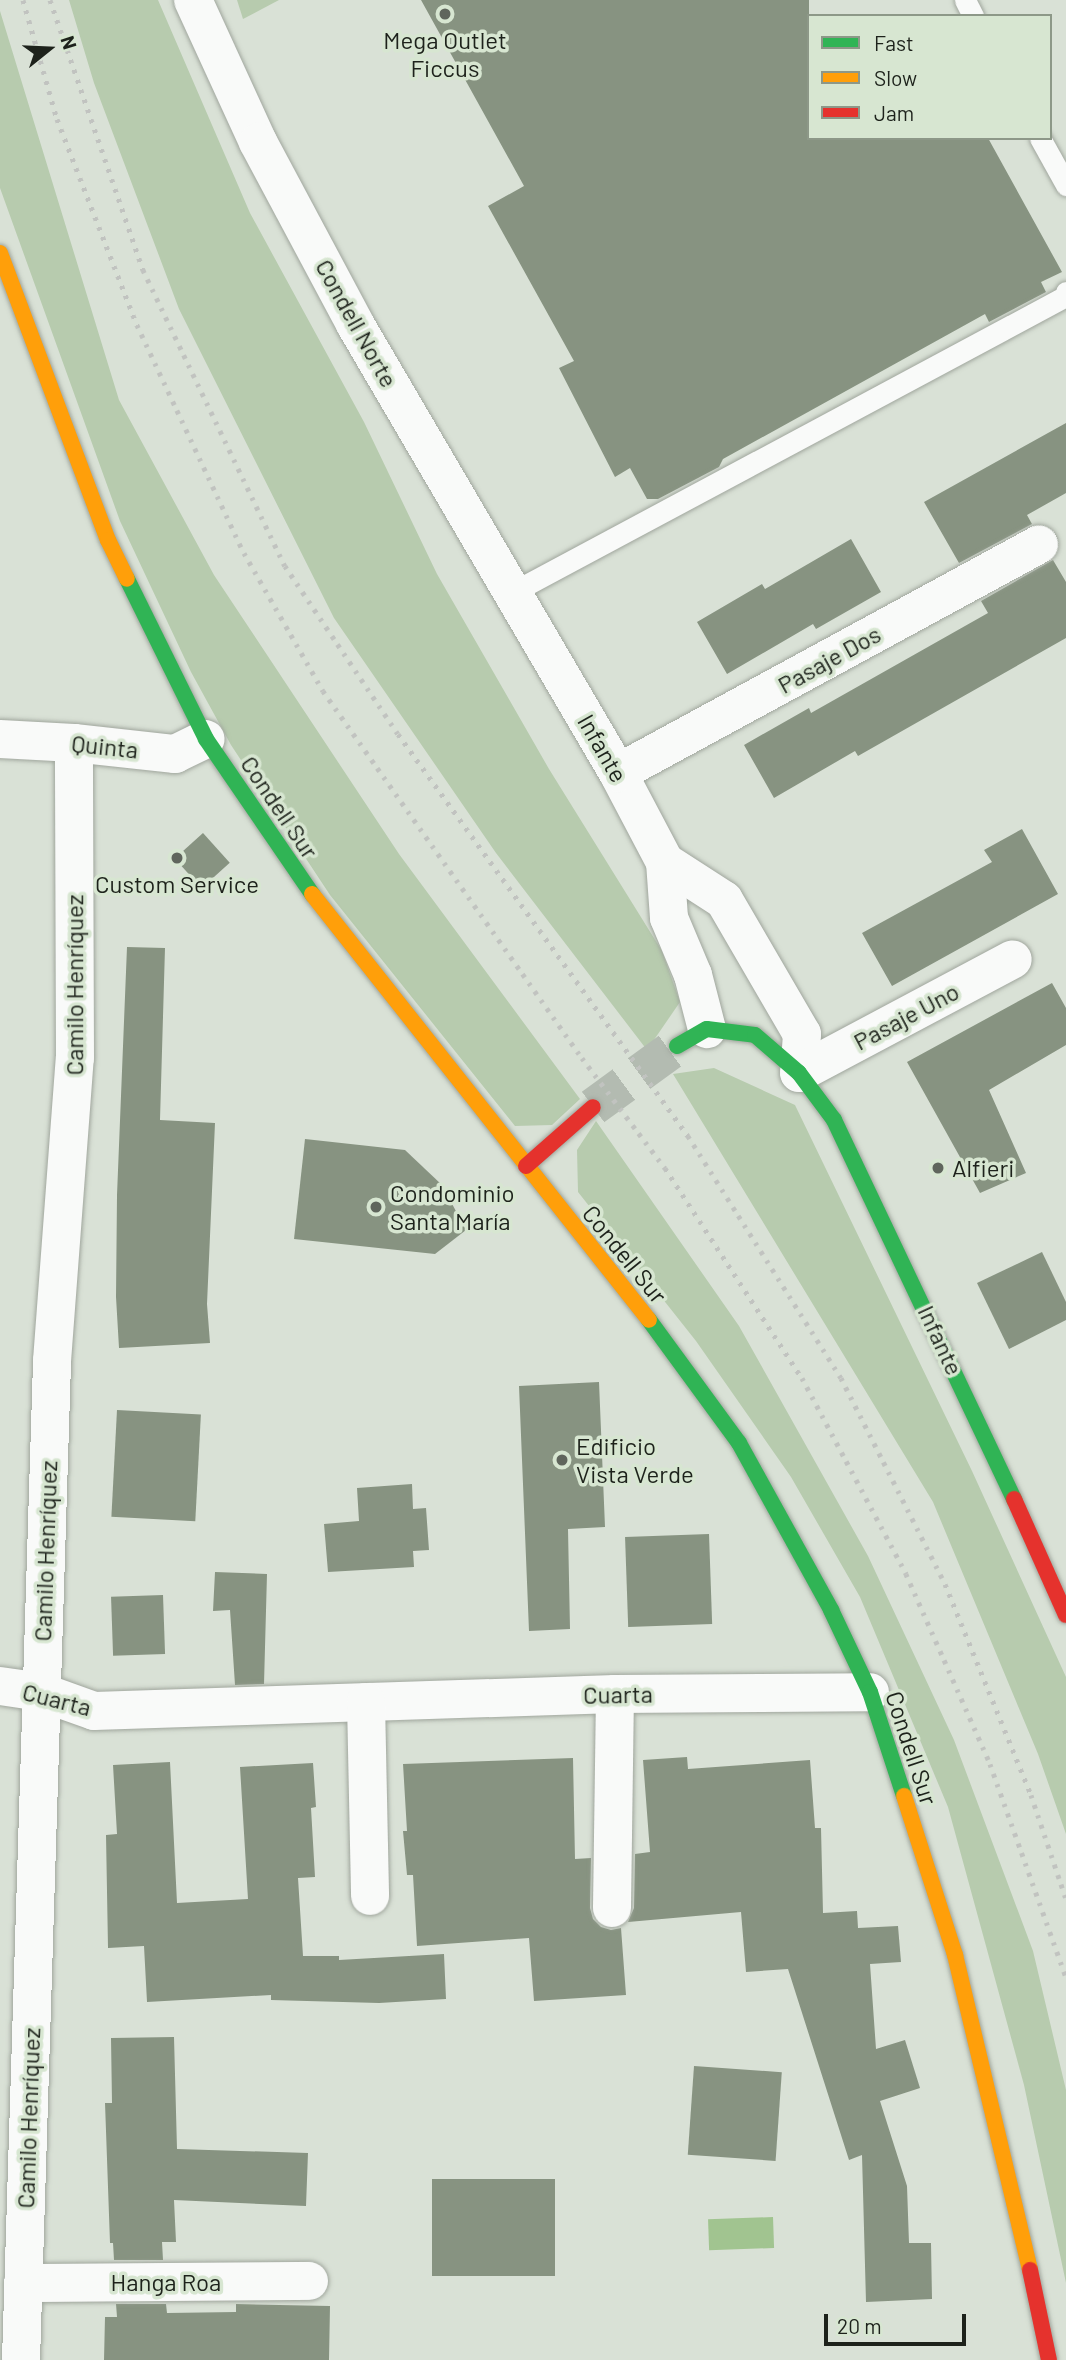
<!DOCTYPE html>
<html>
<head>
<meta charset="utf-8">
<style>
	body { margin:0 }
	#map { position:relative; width:1066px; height:2360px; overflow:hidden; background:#d9e1d6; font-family:Barlow,sans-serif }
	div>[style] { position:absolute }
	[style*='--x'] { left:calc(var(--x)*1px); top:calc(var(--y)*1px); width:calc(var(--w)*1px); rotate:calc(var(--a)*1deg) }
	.green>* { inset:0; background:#b7cbae }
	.water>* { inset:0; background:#a1c490; transform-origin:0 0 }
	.building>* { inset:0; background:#879381; transform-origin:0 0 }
	.secondary-tunnel>* { height:38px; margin-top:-19px; transform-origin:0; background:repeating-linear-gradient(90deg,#b3bbb1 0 38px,transparent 0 57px) }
	.roads { filter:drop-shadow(0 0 2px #a0a69d) drop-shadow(0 0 2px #a0a69d) }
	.lane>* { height:21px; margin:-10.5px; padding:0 10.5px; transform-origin:10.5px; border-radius:10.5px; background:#f9faf9 }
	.street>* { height:38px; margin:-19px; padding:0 19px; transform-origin:19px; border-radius:19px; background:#f9faf9 }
	.fast>* { height:16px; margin:-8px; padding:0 8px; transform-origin:8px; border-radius:8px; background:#30b455 }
	.slow>* { height:16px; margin:-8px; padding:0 8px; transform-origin:8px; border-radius:8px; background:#ff9f0a }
	.jam>* { height:16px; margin:-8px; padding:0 8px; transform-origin:8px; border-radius:8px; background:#e5322d }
	.rail>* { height:5px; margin-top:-2.5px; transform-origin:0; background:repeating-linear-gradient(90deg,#c1c3c0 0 3.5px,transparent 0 10.5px) }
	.dots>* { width:19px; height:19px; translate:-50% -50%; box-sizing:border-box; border:4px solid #d7e6d1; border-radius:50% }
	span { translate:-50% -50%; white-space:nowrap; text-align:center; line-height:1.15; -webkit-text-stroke:7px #d7e6d1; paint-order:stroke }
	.poi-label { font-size:24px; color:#1d221b }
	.left { translate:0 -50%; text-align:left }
	.street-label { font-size:24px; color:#1d221b }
	.legend { position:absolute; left:807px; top:14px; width:245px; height:126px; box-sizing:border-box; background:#d7e6d1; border:2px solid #8d9888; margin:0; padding:9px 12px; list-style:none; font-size:21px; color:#1d221b }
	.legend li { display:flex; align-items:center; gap:14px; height:35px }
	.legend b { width:35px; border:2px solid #8d9888 }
	.north { position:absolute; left:14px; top:14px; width:70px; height:70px; -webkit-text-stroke:5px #d7e6d1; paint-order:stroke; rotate:72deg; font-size:19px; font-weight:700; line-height:28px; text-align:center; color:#1d221b }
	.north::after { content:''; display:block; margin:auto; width:24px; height:32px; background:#1d221b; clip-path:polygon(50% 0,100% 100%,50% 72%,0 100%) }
	.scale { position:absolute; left:824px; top:2314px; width:142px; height:32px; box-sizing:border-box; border:4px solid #1d221b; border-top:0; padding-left:9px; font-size:21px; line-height:24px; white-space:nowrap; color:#1d221b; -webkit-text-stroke:5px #d7e6d1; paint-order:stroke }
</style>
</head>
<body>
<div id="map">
	<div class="green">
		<i style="clip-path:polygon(69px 0,158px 0,250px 213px,364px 422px,437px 574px,549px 769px,662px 951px,680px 1002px,647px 1050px,496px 853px,334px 618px,179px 309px,94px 83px)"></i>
		<i style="clip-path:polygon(237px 0,279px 0,243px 19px)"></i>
		<i style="clip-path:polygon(0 11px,119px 400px,214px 575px,399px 854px,580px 1099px,552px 1125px,515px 1126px,330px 895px,231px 745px,191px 672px,120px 521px,0 188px)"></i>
		<i style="clip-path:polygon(714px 1068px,795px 1105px,972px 1471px,1066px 1677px,1066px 1834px,1038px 1754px,933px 1502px,673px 1074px)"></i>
		<i style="clip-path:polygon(596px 1121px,739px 1326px,868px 1556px,954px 1740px,1033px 1951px,1066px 2090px,1066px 2283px,1024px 2085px,948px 1807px,860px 1597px,791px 1477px,696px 1341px,578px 1192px,577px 1150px)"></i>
	</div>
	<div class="water">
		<i style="left:773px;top:2217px;width:31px;height:65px;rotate:88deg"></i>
	</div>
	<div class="building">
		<i style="clip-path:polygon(421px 0,809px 0,809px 138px,988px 138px,1062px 272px,1041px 282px,1046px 292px,989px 322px,985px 314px,723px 459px,719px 467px,658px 499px,647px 499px,630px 468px,615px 477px,559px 368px,574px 361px,488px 206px,524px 186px)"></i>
		<i style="clip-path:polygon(1066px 423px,1066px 493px,1027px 515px,1032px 524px,959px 563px,924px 502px)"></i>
		<i style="clip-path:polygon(851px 539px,881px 592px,816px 629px,813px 624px,727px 674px,697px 622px,762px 584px,765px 589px)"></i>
		<i style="clip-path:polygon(1053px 560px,1066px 582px,1066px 638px,858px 756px,855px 751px,774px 798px,744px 745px,809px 708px,811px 713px,988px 613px,981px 601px)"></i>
		<i style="clip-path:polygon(1022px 829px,1058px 894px,892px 986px,862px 933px,992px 862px,984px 850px)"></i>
		<i style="left:203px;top:833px;width:40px;height:38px;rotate:48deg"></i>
		<i style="clip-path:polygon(127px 947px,165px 948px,160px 1120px,215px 1123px,207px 1304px,210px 1343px,119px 1348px,116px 1297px,117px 1195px)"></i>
		<i style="clip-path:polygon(1052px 983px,1066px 1008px,1066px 1045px,989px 1090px,1026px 1173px,980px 1193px,907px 1062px)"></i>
		<i style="clip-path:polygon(305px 1139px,405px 1150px,442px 1185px,466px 1230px,435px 1254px,294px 1239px)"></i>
		<i style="clip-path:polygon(1042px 1252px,1066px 1302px,1066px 1320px,1009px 1349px,977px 1283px)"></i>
		<i style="clip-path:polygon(599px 1382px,605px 1527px,568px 1529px,570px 1629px,529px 1631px,519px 1386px)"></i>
		<i style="left:117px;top:1410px;width:84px;height:107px;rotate:3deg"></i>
		<i style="clip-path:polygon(412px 1484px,413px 1509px,426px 1508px,429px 1550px,413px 1551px,414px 1567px,328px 1572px,324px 1524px,359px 1521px,357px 1488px)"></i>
		<i style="left:709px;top:1534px;width:90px;height:84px;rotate:88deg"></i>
		<i style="clip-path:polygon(215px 1572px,267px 1574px,264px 1684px,235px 1685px,230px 1610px,213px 1611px)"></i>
		<i style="left:163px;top:1595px;width:59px;height:52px;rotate:88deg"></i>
		<i style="clip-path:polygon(687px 1757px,688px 1769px,810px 1760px,815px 1828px,821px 1828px,823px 1913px,857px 1911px,858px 1928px,898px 1926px,901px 1962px,870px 1964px,876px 2049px,905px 2040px,920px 2088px,880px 2101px,907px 2186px,909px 2243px,931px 2243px,932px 2299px,866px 2302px,862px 2155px,849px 2160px,788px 1969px,746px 1972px,741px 1912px,628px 1922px,634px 1908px,635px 1854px,650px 1852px,643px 1760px)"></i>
		<i style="clip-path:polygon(573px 1758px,575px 1859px,591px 1858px,590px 1908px,593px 1919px,601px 1927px,611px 1930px,621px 1928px,626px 1995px,534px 2001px,529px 1938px,417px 1946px,413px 1875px,407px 1875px,403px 1831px,407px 1831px,403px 1764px)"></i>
		<i style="clip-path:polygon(170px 1762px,177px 1903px,248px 1899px,240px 1767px,313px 1763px,316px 1807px,311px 1808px,315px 1877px,298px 1878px,303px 1956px,339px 1956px,339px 1960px,444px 1954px,446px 1999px,379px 2003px,271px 2000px,271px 1995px,147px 2002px,144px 1946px,108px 1948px,106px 1835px,117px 1834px,113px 1765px)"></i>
		<i style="clip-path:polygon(174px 2037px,177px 2149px,308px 2153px,306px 2206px,174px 2200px,176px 2242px,162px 2242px,163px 2260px,114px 2260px,113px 2243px,110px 2243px,105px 2103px,112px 2103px,111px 2038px)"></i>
		<i style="left:694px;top:2066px;width:88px;height:89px;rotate:4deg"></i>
		<i style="left:432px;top:2179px;width:123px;height:97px"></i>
		<i style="clip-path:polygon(116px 2304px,166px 2304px,167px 2313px,236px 2312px,236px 2304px,330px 2306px,329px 2360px,104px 2360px,105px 2317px,117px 2317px)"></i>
	</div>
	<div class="secondary-tunnel">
		<i style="--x:593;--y:1107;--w:104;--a:-36"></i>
	</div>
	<div class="roads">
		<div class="lane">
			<i style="--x:965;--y:0;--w:18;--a:63"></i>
			<i style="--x:1040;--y:138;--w:54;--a:61"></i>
			<i style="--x:513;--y:592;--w:627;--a:-28.16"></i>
			<i style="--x:1066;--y:296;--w:4;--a:-90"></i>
		</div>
		<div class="street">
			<i style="--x:193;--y:0;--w:156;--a:65.4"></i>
			<i style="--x:258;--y:142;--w:206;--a:61.9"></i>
			<i style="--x:355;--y:324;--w:520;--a:59.64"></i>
			<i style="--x:618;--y:773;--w:101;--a:62.2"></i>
			<i style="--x:665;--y:862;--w:70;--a:32.8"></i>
			<i style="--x:724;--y:900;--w:155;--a:59.8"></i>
			<i style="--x:802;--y:1034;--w:39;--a:94"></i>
			<i style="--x:0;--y:739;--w:74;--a:3.1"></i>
			<i style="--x:74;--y:743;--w:102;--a:6.2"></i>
			<i style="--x:175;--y:754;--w:34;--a:-26"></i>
			<i style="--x:618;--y:773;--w:479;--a:-28.5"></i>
			<i style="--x:665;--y:862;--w:56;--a:85.9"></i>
			<i style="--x:669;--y:918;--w:62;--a:67.2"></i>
			<i style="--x:693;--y:975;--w:56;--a:75.5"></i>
			<i style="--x:799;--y:1073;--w:242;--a:-28"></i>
			<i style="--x:0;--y:1686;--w:41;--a:8.3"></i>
			<i style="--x:41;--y:1692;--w:56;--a:19.7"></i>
			<i style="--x:94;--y:1711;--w:521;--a:-1.87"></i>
			<i style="--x:615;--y:1694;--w:255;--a:-0.4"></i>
			<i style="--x:366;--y:1702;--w:194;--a:88.8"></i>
			<i style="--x:612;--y:1908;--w:214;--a:-89.2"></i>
			<i style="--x:23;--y:2283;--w:286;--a:-0.4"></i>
			<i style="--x:21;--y:2360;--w:999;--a:-88.22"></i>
			<i style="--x:52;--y:1361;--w:304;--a:-85.7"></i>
			<i style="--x:75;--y:1058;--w:315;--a:-90.2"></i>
		</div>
		<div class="fast">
			<i style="--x:127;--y:579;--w:178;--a:63.7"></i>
			<i style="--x:206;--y:739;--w:188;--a:55.6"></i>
			<i style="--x:677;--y:1046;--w:34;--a:-30"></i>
			<i style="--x:707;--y:1029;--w:48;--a:7.1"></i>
			<i style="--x:755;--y:1035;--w:58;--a:40.8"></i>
			<i style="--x:799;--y:1073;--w:59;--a:53.3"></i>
			<i style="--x:834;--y:1120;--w:420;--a:64.6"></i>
			<i style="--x:649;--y:1320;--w:152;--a:53.8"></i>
			<i style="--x:739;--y:1443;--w:191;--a:61.1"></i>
			<i style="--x:831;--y:1610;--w:91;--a:64.6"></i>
			<i style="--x:870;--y:1692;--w:109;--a:71.9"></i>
		</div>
		<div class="slow">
			<i style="--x:0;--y:253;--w:307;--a:69.4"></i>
			<i style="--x:108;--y:540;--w:43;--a:64"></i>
			<i style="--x:312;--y:894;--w:543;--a:51.65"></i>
			<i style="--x:904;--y:1796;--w:167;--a:72.2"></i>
			<i style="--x:955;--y:1955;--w:324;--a:76.6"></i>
		</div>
		<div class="jam">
			<i style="--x:526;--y:1166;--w:89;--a:-41.4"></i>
			<i style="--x:1014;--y:1499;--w:127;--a:65.9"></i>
			<i style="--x:1030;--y:2270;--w:92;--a:78.1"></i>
		</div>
	</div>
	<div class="rail">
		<i style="--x:23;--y:0;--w:124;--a:74.1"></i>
		<i style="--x:57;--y:119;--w:221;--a:68.8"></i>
		<i style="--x:137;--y:325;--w:252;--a:64.9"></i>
		<i style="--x:244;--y:553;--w:159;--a:60.2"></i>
		<i style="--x:323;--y:691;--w:449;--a:54.8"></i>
		<i style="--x:582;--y:1058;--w:138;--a:53"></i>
		<i style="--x:665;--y:1168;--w:251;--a:56.9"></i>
		<i style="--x:802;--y:1378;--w:222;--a:62"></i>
		<i style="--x:906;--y:1574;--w:208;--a:66.1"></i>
		<i style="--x:990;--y:1764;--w:226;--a:70.4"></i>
		<i style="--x:50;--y:0;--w:286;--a:71"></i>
		<i style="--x:143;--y:270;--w:328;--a:64.4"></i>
		<i style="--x:285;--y:566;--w:202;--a:56.1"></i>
		<i style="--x:398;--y:734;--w:496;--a:54.2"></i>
		<i style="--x:688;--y:1136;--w:286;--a:57.7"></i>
		<i style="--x:841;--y:1378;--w:231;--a:63.2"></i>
		<i style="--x:945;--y:1584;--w:228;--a:67.8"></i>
		<i style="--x:1031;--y:1795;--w:110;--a:71.4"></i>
	</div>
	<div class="dots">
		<i style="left:445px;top:14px;background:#5f655c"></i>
		<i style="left:177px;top:858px;background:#5f655c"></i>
		<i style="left:938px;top:1168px;background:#5f655c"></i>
		<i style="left:376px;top:1207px;background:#5f655c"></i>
		<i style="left:562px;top:1460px;background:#5f655c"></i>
	</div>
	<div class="poi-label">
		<span style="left:445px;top:54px">Mega Outlet<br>Ficcus</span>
		<span style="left:177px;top:884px">Custom Service</span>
		<span class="left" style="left:952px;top:1168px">Alfieri</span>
		<span class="left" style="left:390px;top:1207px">Condominio<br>Santa María</span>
		<span class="left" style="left:576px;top:1460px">Edificio<br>Vista Verde</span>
	</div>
	<div class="street-label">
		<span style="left:357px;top:323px;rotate:61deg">Condell Norte</span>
		<span style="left:829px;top:659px;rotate:-29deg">Pasaje Dos</span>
		<span style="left:105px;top:746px;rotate:6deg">Quinta</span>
		<span style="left:603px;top:748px;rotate:60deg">Infante</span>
		<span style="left:280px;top:807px;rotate:56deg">Condell Sur</span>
		<span style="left:74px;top:985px;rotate:-90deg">Camilo Henríquez</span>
		<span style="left:906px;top:1016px;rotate:-28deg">Pasaje Uno</span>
		<span style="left:625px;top:1254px;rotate:51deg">Condell Sur</span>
		<span style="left:941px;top:1340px;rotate:65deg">Infante</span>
		<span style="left:45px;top:1551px;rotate:-88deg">Camilo Henríquez</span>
		<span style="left:618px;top:1694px;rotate:-1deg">Cuarta</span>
		<span style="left:57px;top:1699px;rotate:14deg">Cuarta</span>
		<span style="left:912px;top:1748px;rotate:72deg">Condell Sur</span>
		<span style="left:28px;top:2118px;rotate:-88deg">Camilo Henríquez</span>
		<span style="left:166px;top:2282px">Hanga Roa</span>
	</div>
	<ul class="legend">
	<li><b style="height:9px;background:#30b455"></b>Fast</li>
	<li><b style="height:9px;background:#ff9f0a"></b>Slow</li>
	<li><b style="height:9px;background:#e5322d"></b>Jam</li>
	</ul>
	<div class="north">N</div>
	<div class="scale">20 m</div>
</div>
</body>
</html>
